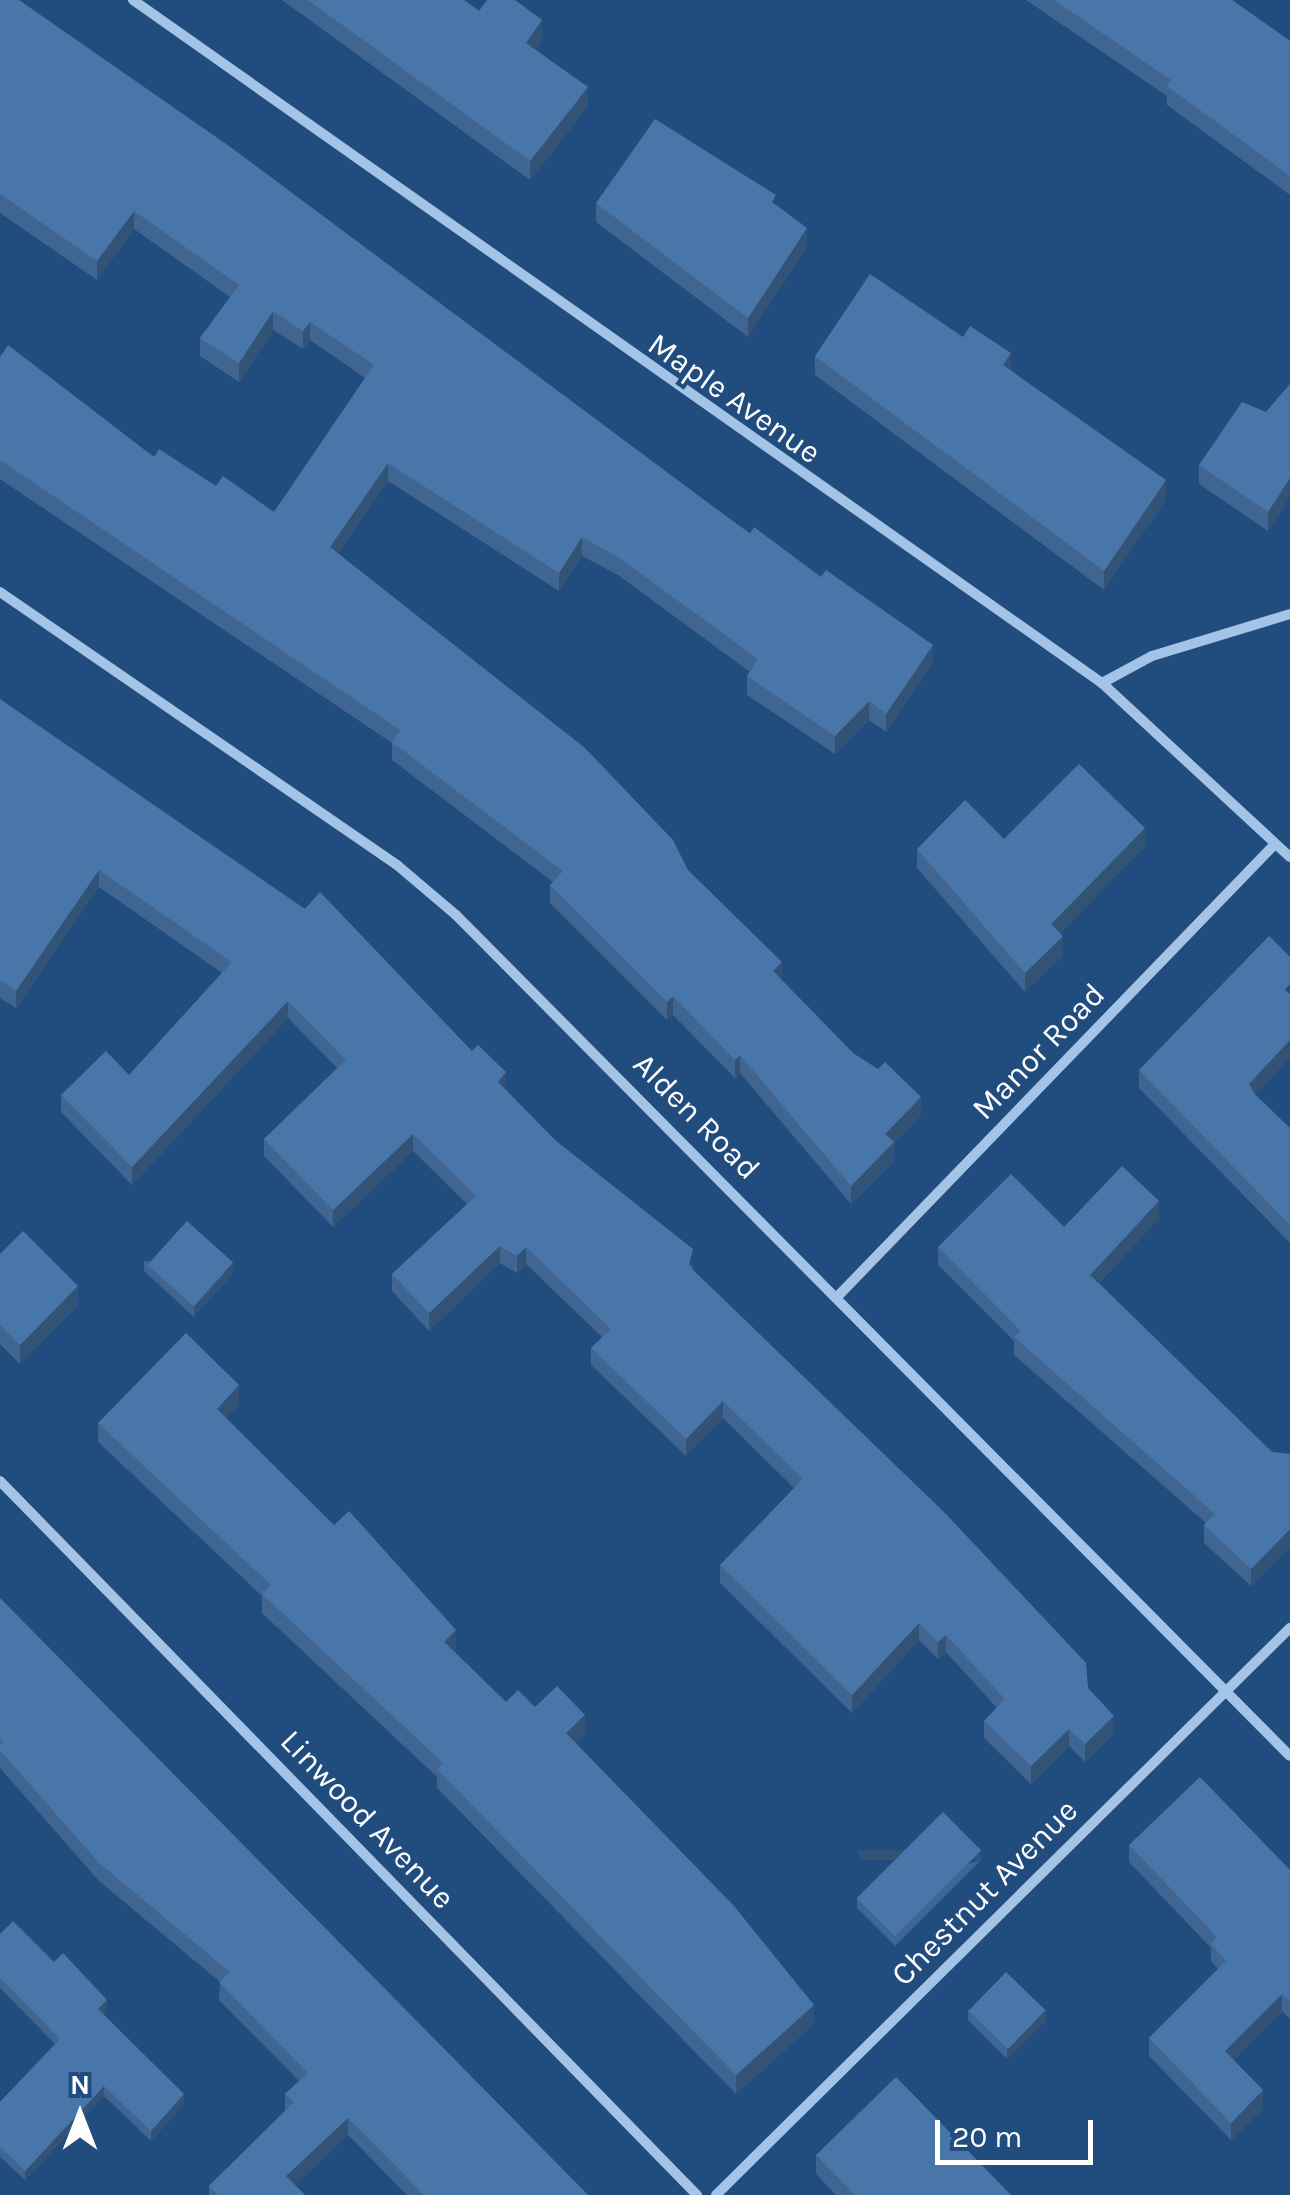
<!DOCTYPE html>
<html>
<head>
<meta charset="utf-8">
<style>
	body { margin:0 }
	#map { position:relative; width:1290px; height:2195px; overflow:hidden; background:#204c7e; font-family:Karla,sans-serif }
	div>[style] { position:absolute }
	[style*='--x'] { left:calc(var(--x)*1px); top:calc(var(--y)*1px); width:calc(var(--w)*1px); rotate:calc(var(--a)*1deg) }
	.street>* { height:10px; margin:-5px; padding:0 5px; transform-origin:5px; border-radius:5px; background:#a4c4e7 }
	.wall>* { inset:0; background:#3f6590 }
	.shaded-wall>* { inset:0; background:#335376; transform-origin:0 0 }
	.building>* { inset:0; background:#4976a8; transform-origin:0 0 }
	span { translate:-50% -50%; white-space:nowrap; text-align:center; line-height:1.15; -webkit-text-stroke:8px #204c7e; paint-order:stroke }
	.street-label { font-size:32px; color:#fff }
	.north { position:absolute; left:30px; top:2065px; width:100px; height:100px; -webkit-text-stroke:8px #204c7e; paint-order:stroke; rotate:0deg; font-size:28px; font-weight:700; line-height:40px; text-align:center; color:#fff }
	.north::after { content:''; display:block; margin:auto; width:35px; height:45px; background:#fff; clip-path:polygon(50% 0,100% 100%,50% 72%,0 100%) }
	.scale { position:absolute; left:935px; top:2120px; width:158px; height:45px; box-sizing:border-box; border:5px solid #fff; border-top:0; padding-left:12px; font-size:30px; line-height:35px; white-space:nowrap; color:#fff; -webkit-text-stroke:8px #204c7e; paint-order:stroke }
</style>
</head>
<body>
<div id="map">
	<div class="street">
		<i style="--x:133;--y:0;--w:1186;--a:35.18"></i>
		<i style="--x:1102;--y:683;--w:256;--a:42.8"></i>
		<i style="--x:0;--y:592;--w:482;--a:34.5"></i>
		<i style="--x:397;--y:865;--w:77;--a:40.3"></i>
		<i style="--x:456;--y:915;--w:1184;--a:45.24"></i>
		<i style="--x:1102;--y:683;--w:57;--a:-28.4"></i>
		<i style="--x:1152;--y:656;--w:144;--a:-16.9"></i>
		<i style="--x:839;--y:1295;--w:627;--a:-45.97"></i>
		<i style="--x:0;--y:1481;--w:998;--a:45.69"></i>
		<i style="--x:716;--y:2195;--w:807;--a:-44.65"></i>
	</div>
	<div class="wall">
		<i style="clip-path:polygon(0 0,933px 663px,886px 732px,869px 720px,835px 754px,747px 695px,747px 676px,750px 672px,618px 575px,582px 556px,559px 591px,388px 481px,338px 554px,688px 870px,782px 980px,853px 1053px,921px 1115px,894px 1144px,894px 1161px,851px 1204px,740px 1073px,735px 1078px,673px 1015px,667px 1020px,550px 903px,550px 885px,553px 882px,392px 760px,392px 743px,0 479px,0 357px,154px 457px,274px 512px,365px 378px,310px 340px,303px 349px,273px 330px,239px 382px,200px 356px,200px 338px,230px 297px,134px 229px,97px 280px,0 213px)"></i>
		<i style="clip-path:polygon(282px 0,464px 0,479px 11px,542px 39px,535px 49px,588px 106px,530px 180px)"></i>
		<i style="clip-path:polygon(1026px 0,1232px 0,1290px 41px,1290px 195px,1167px 105px,1167px 96px)"></i>
		<i style="clip-path:polygon(596px 203px,776px 206px,807px 247px,748px 337px,596px 222px)"></i>
		<i style="clip-path:polygon(815px 356px,1011px 370px,1166px 499px,1104px 590px,815px 375px)"></i>
		<i style="clip-path:polygon(1290px 384px,1268px 531px,1199px 484px,1199px 465px,1266px 412px)"></i>
		<i style="clip-path:polygon(0 699px,506px 1090px,555px 1140px,693px 1267px,693px 1270px,1088px 1688px,1114px 1733px,1085px 1762px,1069px 1746px,1031px 1784px,984px 1738px,984px 1721px,997px 1708px,946px 1652px,938px 1659px,919px 1640px,852px 1713px,720px 1583px,720px 1565px,794px 1488px,723px 1418px,686px 1456px,591px 1365px,591px 1348px,602px 1337px,526px 1264px,517px 1273px,500px 1263px,429px 1331px,392px 1291px,392px 1274px,467px 1204px,413px 1151px,333px 1227px,264px 1156px,264px 1139px,337px 1068px,288px 1018px,132px 1185px,61px 1112px,61px 1095px,129px 1075px,222px 973px,99px 887px,16px 1008px,0 998px)"></i>
		<i style="clip-path:polygon(1004px 839px,1145px 847px,1060px 933px,1063px 955px,1025px 992px,917px 868px,917px 849px)"></i>
		<i style="clip-path:polygon(1139px 1070px,1256px 1095px,1290px 1128px,1290px 1243px,1139px 1088px)"></i>
		<i style="clip-path:polygon(1159px 1218px,1099px 1283px,1272px 1452px,1290px 1454px,1290px 1547px,1251px 1586px,1204px 1543px,1204px 1525px,1206px 1523px,1014px 1355px,1014px 1341px,938px 1265px,938px 1247px,1064px 1227px)"></i>
		<i style="clip-path:polygon(0 1254px,78px 1305px,20px 1364px,0 1344px)"></i>
		<i style="clip-path:polygon(144px 1261px,233px 1273px,194px 1317px,144px 1271px)"></i>
		<i style="clip-path:polygon(239px 1404px,226px 1418px,456px 1649px,454px 1651px,506px 1702px,535px 1707px,585px 1734px,575px 1743px,814px 2024px,736px 2094px,437px 1788px,437px 1777px,262px 1613px,262px 1596px,98px 1442px,98px 1423px)"></i>
		<i style="clip-path:polygon(0 1598px,588px 2195px,407px 2195px,348px 2135px,295px 2185px,305px 2195px,209px 2195px,209px 2186px,285px 2111px,285px 2094px,299px 2081px,219px 2000px,220px 1982px,99px 1881px,0 1768px)"></i>
		<i style="clip-path:polygon(1129px 1845px,1290px 1870px,1290px 2019px,1282px 2011px,1234px 2060px,1263px 2108px,1231px 2140px,1149px 2056px,1149px 2038px,1218px 1969px,1211px 1961px,1211px 1948px,1129px 1862px)"></i>
		<i style="clip-path:polygon(981px 1860px,895px 1946px,857px 1908px,857px 1898px)"></i>
		<i style="clip-path:polygon(0 1934px,107px 2010px,103px 2014px,184px 2104px,151px 2141px,104px 2096px,25px 2180px,0 2157px,0 2102px,55px 2044px,0 1988px)"></i>
		<i style="clip-path:polygon(968px 2010px,1046px 2020px,1007px 2059px,968px 2020px)"></i>
		<i style="clip-path:polygon(816px 2155px,1011px 2195px,836px 2195px,816px 2174px)"></i>
	</div>
	<div class="shaded-wall">
		<i style="clip-path:polygon(542px 20px,542px 39px,526px 62px,526px 43px)"></i>
		<i style="clip-path:polygon(588px 87px,588px 106px,530px 180px,530px 161px)"></i>
		<i style="clip-path:polygon(134px 211px,134px 229px,97px 280px,97px 261px)"></i>
		<i style="clip-path:polygon(807px 228px,807px 247px,748px 337px,748px 318px)"></i>
		<i style="clip-path:polygon(273px 311px,273px 330px,239px 382px,239px 363px)"></i>
		<i style="clip-path:polygon(310px 322px,310px 340px,303px 349px,303px 331px)"></i>
		<i style="clip-path:polygon(1011px 353px,1011px 372px,1003px 365px)"></i>
		<i style="clip-path:polygon(388px 463px,388px 481px,330px 566px,330px 547px)"></i>
		<i style="clip-path:polygon(1290px 478px,1290px 497px,1268px 531px,1268px 512px)"></i>
		<i style="clip-path:polygon(1166px 480px,1166px 499px,1104px 590px,1104px 571px)"></i>
		<i style="clip-path:polygon(582px 537px,582px 556px,559px 591px,559px 573px)"></i>
		<i style="clip-path:polygon(933px 645px,933px 663px,886px 732px,886px 714px)"></i>
		<i style="clip-path:polygon(869px 701px,869px 720px,835px 754px,835px 736px)"></i>
		<i style="clip-path:polygon(1145px 828px,1145px 847px,1051px 943px,1051px 924px)"></i>
		<i style="clip-path:polygon(99px 870px,99px 887px,16px 1008px,16px 991px)"></i>
		<i style="clip-path:polygon(1063px 936px,1063px 955px,1025px 992px,1025px 973px)"></i>
		<i style="clip-path:polygon(782px 962px,782px 980px,773px 971px)"></i>
		<i style="clip-path:polygon(673px 996px,673px 1015px,667px 1020px,667px 1002px)"></i>
		<i style="clip-path:polygon(288px 1001px,288px 1018px,132px 1185px,132px 1167px)"></i>
		<i style="clip-path:polygon(1290px 1040px,1290px 1058px,1249px 1102px,1249px 1084px)"></i>
		<i style="clip-path:polygon(740px 1055px,740px 1073px,735px 1078px,735px 1060px)"></i>
		<i style="clip-path:polygon(506px 1072px,506px 1090px,498px 1099px,498px 1082px)"></i>
		<i style="clip-path:polygon(921px 1097px,921px 1115px,894px 1144px,894px 1161px,851px 1204px,851px 1186px,885px 1134px)"></i>
		<i style="clip-path:polygon(413px 1134px,413px 1151px,333px 1227px,333px 1210px)"></i>
		<i style="clip-path:polygon(1159px 1201px,1159px 1218px,1090px 1292px,1090px 1275px)"></i>
		<i style="clip-path:polygon(500px 1246px,500px 1263px,429px 1331px,429px 1313px)"></i>
		<i style="clip-path:polygon(526px 1247px,526px 1264px,517px 1273px,517px 1256px)"></i>
		<i style="clip-path:polygon(233px 1263px,233px 1273px,194px 1317px,194px 1307px)"></i>
		<i style="clip-path:polygon(78px 1286px,78px 1305px,20px 1364px,20px 1345px)"></i>
		<i style="clip-path:polygon(239px 1385px,239px 1404px,217px 1428px,217px 1409px)"></i>
		<i style="clip-path:polygon(723px 1401px,723px 1418px,686px 1456px,686px 1439px)"></i>
		<i style="clip-path:polygon(1290px 1529px,1290px 1547px,1251px 1586px,1251px 1569px)"></i>
		<i style="clip-path:polygon(919px 1623px,919px 1640px,852px 1713px,852px 1695px)"></i>
		<i style="clip-path:polygon(456px 1630px,456px 1649px,444px 1661px,444px 1642px)"></i>
		<i style="clip-path:polygon(946px 1635px,946px 1652px,938px 1659px,938px 1642px)"></i>
		<i style="clip-path:polygon(585px 1715px,585px 1734px,566px 1752px,566px 1733px)"></i>
		<i style="clip-path:polygon(1114px 1716px,1114px 1733px,1085px 1762px,1085px 1744px)"></i>
		<i style="clip-path:polygon(1069px 1729px,1069px 1746px,1031px 1784px,1031px 1766px)"></i>
		<i style="left:981px;top:1850px;width:10px;height:122px;rotate:90deg"></i>
		<i style="clip-path:polygon(1282px 1994px,1282px 2011px,1225px 2069px,1225px 2051px)"></i>
		<i style="clip-path:polygon(107px 2000px,107px 2010px,98px 2019px,98px 2009px)"></i>
		<i style="clip-path:polygon(814px 2005px,814px 2024px,736px 2094px,736px 2075px)"></i>
		<i style="clip-path:polygon(1046px 2010px,1046px 2020px,1007px 2059px,1007px 2049px)"></i>
		<i style="clip-path:polygon(104px 2086px,104px 2096px,25px 2180px,25px 2171px)"></i>
		<i style="clip-path:polygon(1263px 2090px,1263px 2108px,1231px 2140px,1231px 2123px)"></i>
		<i style="clip-path:polygon(184px 2094px,184px 2104px,151px 2141px,151px 2131px)"></i>
		<i style="clip-path:polygon(348px 2118px,348px 2135px,286px 2194px,286px 2176px)"></i>
	</div>
	<div class="building">
		<i style="clip-path:polygon(0 0,19px 0,229px 146px,750px 534px,754px 527px,821px 577px,826px 570px,933px 645px,886px 714px,869px 701px,835px 736px,747px 676px,758px 659px,618px 557px,582px 537px,559px 573px,388px 463px,330px 547px,585px 748px,673px 840px,688px 870px,782px 962px,773px 971px,853px 1053px,878px 1069px,885px 1062px,921px 1097px,885px 1134px,894px 1142px,851px 1186px,740px 1055px,735px 1060px,673px 996px,667px 1002px,550px 885px,563px 871px,392px 742px,400px 730px,0 460px,0 357px,8px 345px,154px 457px,159px 449px,216px 486px,223px 476px,274px 512px,374px 365px,310px 322px,303px 331px,273px 311px,239px 363px,200px 338px,239px 285px,134px 211px,97px 261px,0 194px)"></i>
		<i style="clip-path:polygon(308px 0,464px 0,479px 11px,487px 0,515px 0,542px 20px,526px 43px,588px 87px,530px 161px)"></i>
		<i style="clip-path:polygon(1054px 0,1232px 0,1290px 41px,1290px 176px,1167px 86px,1171px 80px)"></i>
		<i style="clip-path:polygon(655px 119px,776px 195px,772px 202px,807px 228px,748px 318px,596px 203px)"></i>
		<i style="clip-path:polygon(870px 274px,963px 337px,970px 326px,1011px 353px,1003px 365px,1166px 480px,1104px 571px,815px 356px)"></i>
		<i style="clip-path:polygon(1290px 384px,1290px 478px,1268px 512px,1199px 465px,1242px 402px,1266px 412px)"></i>
		<i style="clip-path:polygon(0 699px,305px 909px,320px 892px,472px 1051px,478px 1045px,506px 1072px,498px 1082px,555px 1140px,693px 1249px,689px 1266px,946px 1514px,1086px 1663px,1088px 1688px,1114px 1716px,1085px 1744px,1069px 1729px,1031px 1766px,984px 1721px,1005px 1699px,946px 1635px,938px 1642px,919px 1623px,852px 1695px,720px 1565px,803px 1479px,723px 1401px,686px 1439px,591px 1348px,611px 1329px,526px 1247px,517px 1256px,500px 1246px,429px 1313px,392px 1274px,476px 1196px,413px 1134px,333px 1210px,264px 1139px,346px 1060px,288px 1001px,132px 1167px,61px 1095px,106px 1051px,129px 1075px,232px 962px,99px 870px,16px 991px,0 980px)"></i>
		<i style="clip-path:polygon(1079px 764px,1145px 828px,1051px 924px,1063px 936px,1025px 973px,917px 849px,965px 800px,1004px 839px)"></i>
		<i style="clip-path:polygon(1269px 936px,1290px 957px,1290px 984px,1285px 990px,1290px 994px,1290px 1040px,1249px 1084px,1256px 1096px,1290px 1128px,1290px 1225px,1139px 1070px)"></i>
		<i style="clip-path:polygon(1122px 1166px,1159px 1201px,1090px 1275px,1272px 1452px,1290px 1454px,1290px 1529px,1251px 1569px,1204px 1525px,1215px 1514px,1014px 1337px,1021px 1331px,938px 1247px,1011px 1174px,1064px 1227px)"></i>
		<i style="left:187px;top:1221px;width:62px;height:59px;rotate:42deg"></i>
		<i style="clip-path:polygon(23px 1231px,78px 1286px,20px 1345px,0 1325px,0 1254px)"></i>
		<i style="clip-path:polygon(186px 1333px,239px 1385px,217px 1409px,334px 1525px,349px 1511px,456px 1630px,444px 1642px,506px 1702px,518px 1690px,535px 1707px,557px 1686px,585px 1715px,566px 1733px,734px 1906px,814px 2005px,736px 2075px,437px 1769px,443px 1763px,262px 1594px,271px 1585px,98px 1423px)"></i>
		<i style="clip-path:polygon(0 1598px,588px 2195px,424px 2195px,348px 2118px,286px 2176px,305px 2195px,218px 2195px,209px 2186px,294px 2102px,285px 2094px,308px 2073px,219px 1982px,230px 1972px,99px 1863px,0 1750px,0 1745px,4px 1742px,0 1738px)"></i>
		<i style="clip-path:polygon(1200px 1777px,1290px 1870px,1290px 2001px,1282px 1994px,1225px 2051px,1263px 2090px,1231px 2123px,1149px 2038px,1226px 1961px,1211px 1944px,1217px 1937px,1129px 1845px)"></i>
		<i style="left:943px;top:1812px;width:54px;height:122px;rotate:45deg"></i>
		<i style="clip-path:polygon(13px 1921px,54px 1962px,63px 1953px,107px 2000px,98px 2009px,184px 2094px,151px 2131px,104px 2086px,25px 2171px,0 2147px,0 2102px,60px 2039px,0 1978px,0 1934px)"></i>
		<i style="left:1006px;top:1972px;width:55px;height:54px;rotate:44deg"></i>
		<i style="clip-path:polygon(896px 2077px,1011px 2195px,855px 2195px,816px 2155px)"></i>
	</div>
	<div class="street-label">
		<span style="left:734px;top:399px;rotate:35deg">Maple Avenue</span>
		<span style="left:1039px;top:1052px;rotate:-46deg">Manor Road</span>
		<span style="left:696px;top:1117px;rotate:45deg">Alden Road</span>
		<span style="left:367px;top:1820px;rotate:46deg">Linwood Avenue</span>
		<span style="left:985px;top:1893px;rotate:-45deg">Chestnut Avenue</span>
	</div>
	<div class="north">N</div>
	<div class="scale">20 m</div>
</div>
</body>
</html>
